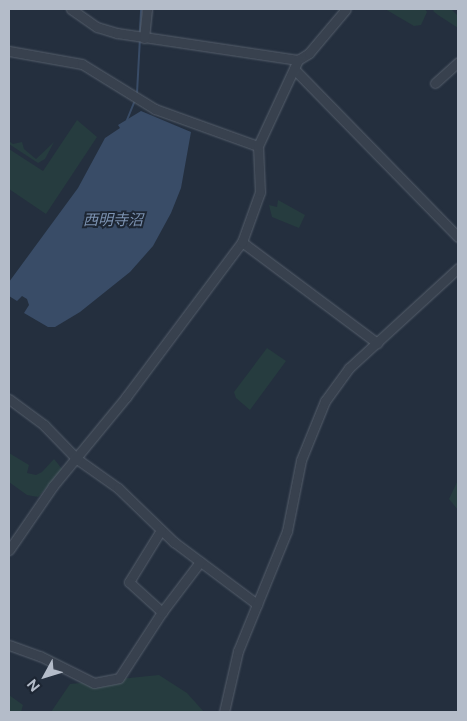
<!DOCTYPE html>
<html>
<head>
<meta charset="utf-8">
<style>
	body { margin:0 }
	#map { position:relative; width:467px; height:721px; overflow:hidden; background:#242f3e; font-family:"Public Sans","Noto Sans JP",sans-serif }
	div>[style] { position:absolute }
	[style*='--x'] { left:calc(var(--x)*1px); top:calc(var(--y)*1px); width:calc(var(--w)*1px); rotate:calc(var(--a)*1deg) }
	.green>* { inset:0; background:#263c3f }
	.water>* { inset:0; background:#394c67 }
	.stream>* { height:2px; margin:-1px; padding:0 1px; transform-origin:1px; border-radius:1px; background:#394c67 }
	.roads { filter:drop-shadow(0 0 1px #565f6c) drop-shadow(0 0 1px #565f6c) }
	.minor>* { height:9px; margin:-4.5px; padding:0 4.5px; transform-origin:4.5px; border-radius:4.5px; background:#38414e }
	span { translate:-50% -50%; white-space:nowrap; text-align:center; line-height:1.15; -webkit-text-stroke:4px #1d2633; paint-order:stroke }
	.water-label { font-size:15px; color:#7c92b1; font-style:italic }
	.frame { position:absolute; inset:0; border:10px solid #b4bcc9; pointer-events:none }
	.north { position:absolute; left:20px; top:651px; width:50px; height:50px; -webkit-text-stroke:4px #1d2633; paint-order:stroke; rotate:231deg; font-size:14px; font-weight:700; line-height:20px; text-align:center; color:#b4bcc9 }
	.north::after { content:''; display:block; margin:auto; width:18px; height:22px; background:#b4bcc9; clip-path:polygon(50% 0,100% 100%,50% 72%,0 100%) }
</style>
</head>
<body>
<div id="map">
	<div class="green">
		<i style="clip-path:polygon(385px 9px,425px 9px,427px 12px,421px 25px,414px 26px)"></i>
		<i style="clip-path:polygon(435px 9px,451px 9px,458px 16px,458px 28px,438px 15px,433px 11px)"></i>
		<i style="clip-path:polygon(77px 120px,97px 137px,46px 214px,9px 189px,9px 149px,43px 171px)"></i>
		<i style="clip-path:polygon(9px 141px,13px 144px,22px 142px,24px 149px,36px 159px,54px 142px,45px 159px,38px 163px,9px 144px)"></i>
		<i style="clip-path:polygon(278px 200px,305px 215px,299px 228px,272px 217px,269px 205px,277px 207px)"></i>
		<i style="clip-path:polygon(267px 348px,286px 361px,250px 410px,236px 398px,234px 392px)"></i>
		<i style="clip-path:polygon(9px 446px,9px 453px,29px 465px,27px 473px,36px 475px,42px 472px,54px 459px,63px 470px,38px 497px,27px 495px,9px 482px)"></i>
		<i style="clip-path:polygon(458px 480px,458px 510px,449px 499px)"></i>
		<i style="clip-path:polygon(159px 675px,187px 693px,204px 712px,51px 712px,70px 684px)"></i>
		<i style="clip-path:polygon(9px 695px,23px 705px,21px 712px,9px 712px)"></i>
	</div>
	<div class="water">
		<i style="clip-path:polygon(141px 111px,191px 132px,181px 188px,171px 213px,153px 246px,130px 272px,80px 312px,55px 327px,48px 327px,24px 313px,29px 305px,27px 299px,22px 296px,17px 301px,9px 296px,9px 282px,78px 188px,105px 138px,120px 128px,118px 125px)"></i>
	</div>
	<div class="stream">
		<i style="--x:140;--y:31;--w:22;--a:-87"></i>
		<i style="--x:137;--y:93;--w:55;--a:-86.9"></i>
		<i style="--x:127;--y:120;--w:22;--a:-68"></i>
	</div>
	<div class="roads">
		<div class="minor">
			<i style="--x:71;--y:9;--w:32;--a:35"></i>
			<i style="--x:97;--y:27;--w:21;--a:17"></i>
			<i style="--x:117;--y:33;--w:183;--a:8.5"></i>
			<i style="--x:298;--y:60;--w:13;--a:-32"></i>
			<i style="--x:309;--y:53;--w:57;--a:-49.9"></i>
			<i style="--x:144;--y:38;--w:29;--a:-84"></i>
			<i style="--x:9;--y:51;--w:74;--a:10.1"></i>
			<i style="--x:82;--y:64;--w:86;--a:31.7"></i>
			<i style="--x:155;--y:109;--w:109;--a:19.8"></i>
			<i style="--x:294;--y:69;--w:235;--a:45.7"></i>
			<i style="--x:435;--y:83;--w:31;--a:-42"></i>
			<i style="--x:242;--y:242;--w:169;--a:36.8"></i>
			<i style="--x:9;--y:399;--w:44;--a:36.6"></i>
			<i style="--x:44;--y:425;--w:47;--a:45.9"></i>
			<i style="--x:77;--y:459;--w:50;--a:35.3"></i>
			<i style="--x:118;--y:488;--w:78;--a:44"></i>
			<i style="--x:174;--y:542;--w:104;--a:36.8"></i>
			<i style="--x:161;--y:530;--w:61;--a:121.6"></i>
			<i style="--x:129;--y:582;--w:45;--a:42.3"></i>
			<i style="--x:9;--y:550;--w:78;--a:-55.5"></i>
			<i style="--x:53;--y:486;--w:115;--a:-50.6"></i>
			<i style="--x:126;--y:397;--w:194;--a:-53.2"></i>
			<i style="--x:242;--y:242;--w:53;--a:-70.2"></i>
			<i style="--x:260;--y:192;--w:46;--a:-92.5"></i>
			<i style="--x:258;--y:146;--w:95;--a:-65.1"></i>
			<i style="--x:9;--y:645;--w:33;--a:20"></i>
			<i style="--x:40;--y:656;--w:60;--a:26.6"></i>
			<i style="--x:94;--y:683;--w:25;--a:-11"></i>
			<i style="--x:119;--y:678;--w:79;--a:-56.9"></i>
			<i style="--x:162;--y:612;--w:63;--a:-52.8"></i>
			<i style="--x:224;--y:712;--w:63;--a:-77.1"></i>
			<i style="--x:238;--y:651;--w:130;--a:-67.8"></i>
			<i style="--x:287;--y:531;--w:72;--a:-78.8"></i>
			<i style="--x:301;--y:460;--w:64;--a:-67.9"></i>
			<i style="--x:325;--y:401;--w:41;--a:-54"></i>
			<i style="--x:349;--y:368;--w:148;--a:-42.5"></i>
		</div>
	</div>
	<div class="water-label">
		<span style="left:113px;top:220px">西明寺沼</span>
	</div>
	<div class="frame"></div>
	<div class="north">N</div>
</div>
</body>
</html>
